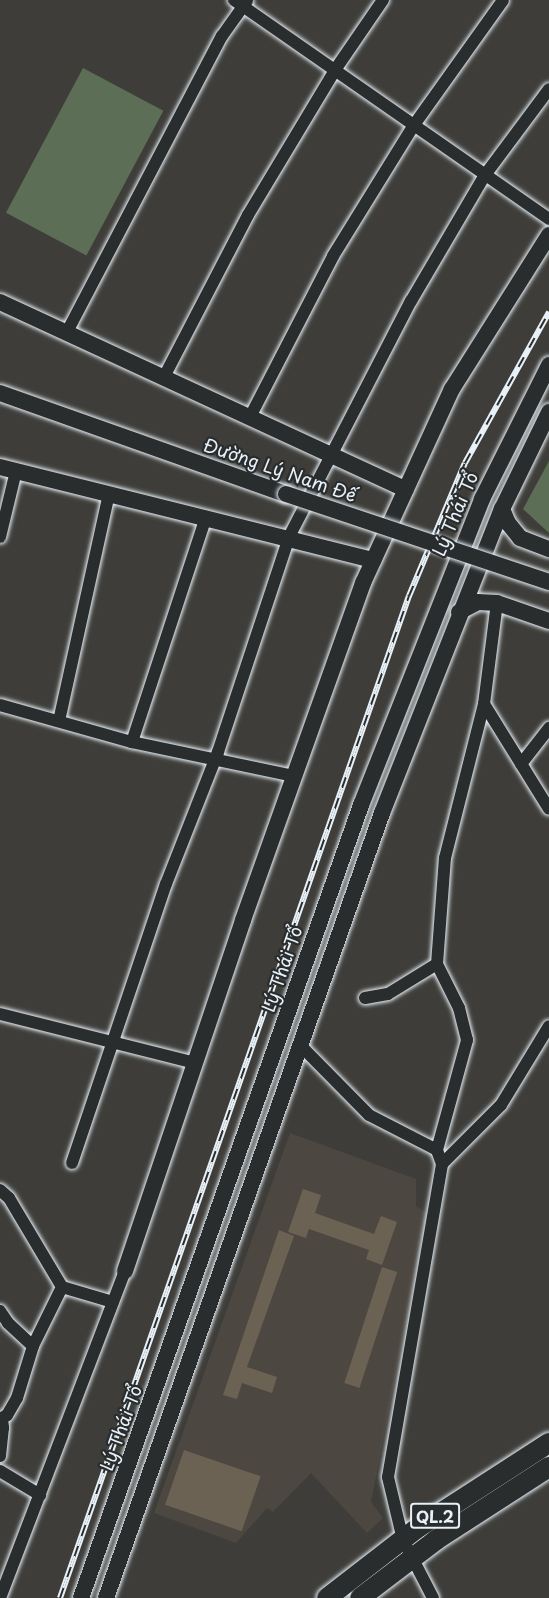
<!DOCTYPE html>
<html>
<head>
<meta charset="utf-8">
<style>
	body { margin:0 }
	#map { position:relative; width:549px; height:1598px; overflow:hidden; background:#3e3d39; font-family:"Playpen Sans",sans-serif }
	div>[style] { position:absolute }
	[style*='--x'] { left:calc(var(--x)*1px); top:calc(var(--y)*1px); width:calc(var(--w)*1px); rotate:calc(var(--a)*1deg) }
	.built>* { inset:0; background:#4c4841 }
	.green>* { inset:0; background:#5d6e57; transform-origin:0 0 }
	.building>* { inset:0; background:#6b6253; transform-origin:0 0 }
	.roads { filter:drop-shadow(0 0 2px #e8f1f8) drop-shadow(0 0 2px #e8f1f8) }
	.street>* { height:12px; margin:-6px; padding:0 6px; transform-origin:6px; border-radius:6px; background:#2a2d2e }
	.secondary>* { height:16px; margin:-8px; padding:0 8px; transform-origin:8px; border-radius:8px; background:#2a2d2e }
	.primary>* { height:20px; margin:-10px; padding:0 10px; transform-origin:10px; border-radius:10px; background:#2a2d2e }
	.rail>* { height:6px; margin-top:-3px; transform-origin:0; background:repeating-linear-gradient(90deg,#2a2d2e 0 11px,#e8f1f8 0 22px); box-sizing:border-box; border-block:2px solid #e8f1f8 }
	.bridges { filter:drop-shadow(0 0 2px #e8f1f8) drop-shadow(0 0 2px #e8f1f8) }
	.secondary-bridge>* { height:16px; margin:-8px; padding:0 8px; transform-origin:8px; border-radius:8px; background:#2a2d2e }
	span { translate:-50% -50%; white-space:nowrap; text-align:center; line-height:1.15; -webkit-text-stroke:4.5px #2a2d2e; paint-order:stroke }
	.shield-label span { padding:2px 4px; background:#2a2d2e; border:2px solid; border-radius:4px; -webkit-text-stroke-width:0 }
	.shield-label { font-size:16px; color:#e8f1f8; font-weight:700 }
	.street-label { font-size:18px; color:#e8f1f8 }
</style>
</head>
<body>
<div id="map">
	<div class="built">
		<i style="clip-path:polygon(290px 1133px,416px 1179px,416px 1206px,427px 1213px,371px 1502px,383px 1518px,367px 1533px,311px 1473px,273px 1512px,267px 1508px,236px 1543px,154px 1513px)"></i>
	</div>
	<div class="green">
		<i style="left:83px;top:68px;width:91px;height:164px;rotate:28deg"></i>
		<i style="clip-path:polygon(549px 461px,549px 533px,523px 509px)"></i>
	</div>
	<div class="building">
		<i style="clip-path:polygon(303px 1189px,321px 1195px,315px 1213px,374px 1234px,381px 1216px,397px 1222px,382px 1265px,366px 1259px,369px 1250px,309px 1229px,306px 1238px,288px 1232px)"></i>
		<i style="clip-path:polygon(279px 1230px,294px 1236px,247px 1367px,277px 1377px,272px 1393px,242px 1383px,237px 1399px,223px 1395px)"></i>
		<i style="left:382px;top:1267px;width:16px;height:122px;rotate:18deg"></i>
		<i style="left:184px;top:1450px;width:81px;height:58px;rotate:19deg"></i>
	</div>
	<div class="roads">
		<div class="street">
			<i style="--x:234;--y:0;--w:384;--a:34.8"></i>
			<i style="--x:67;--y:332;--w:334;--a:-62.4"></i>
			<i style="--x:222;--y:36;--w:43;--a:-54.5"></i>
			<i style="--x:164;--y:377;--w:182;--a:-62.6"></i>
			<i style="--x:248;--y:215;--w:169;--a:-59"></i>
			<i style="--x:335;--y:70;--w:85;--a:-55.6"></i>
			<i style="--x:250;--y:417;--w:181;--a:-62.7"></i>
			<i style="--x:333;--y:256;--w:154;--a:-58.3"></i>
			<i style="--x:414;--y:125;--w:153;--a:-54.5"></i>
			<i style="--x:0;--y:537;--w:68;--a:-76.4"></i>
			<i style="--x:484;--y:704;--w:123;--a:58.2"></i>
			<i style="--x:0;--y:705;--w:137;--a:15.7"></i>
			<i style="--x:132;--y:742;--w:166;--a:11.9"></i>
			<i style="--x:59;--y:721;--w:233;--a:-77.6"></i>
			<i style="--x:132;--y:742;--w:237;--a:-71.8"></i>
			<i style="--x:521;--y:764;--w:46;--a:-52.1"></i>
			<i style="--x:365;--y:998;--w:23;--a:-10"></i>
			<i style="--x:388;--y:994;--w:57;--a:-31.5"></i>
			<i style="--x:0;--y:1014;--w:201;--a:14.1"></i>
			<i style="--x:300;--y:1045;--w:98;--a:45.4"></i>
			<i style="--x:369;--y:1115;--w:76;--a:27.2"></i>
			<i style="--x:72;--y:1163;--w:294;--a:-71.4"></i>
			<i style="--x:166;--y:884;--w:142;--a:-68.5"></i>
			<i style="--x:218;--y:752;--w:226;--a:-71.7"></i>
			<i style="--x:289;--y:537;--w:266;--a:-62.7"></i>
			<i style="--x:411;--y:301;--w:146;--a:-59.6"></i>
			<i style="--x:485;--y:175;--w:107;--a:-53.3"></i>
			<i style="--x:442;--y:1164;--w:83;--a:-45"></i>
			<i style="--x:501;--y:1105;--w:92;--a:-58.7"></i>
			<i style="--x:0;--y:1190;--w:12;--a:42"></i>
			<i style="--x:9;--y:1198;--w:104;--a:59.2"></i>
			<i style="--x:62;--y:1287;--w:66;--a:116.2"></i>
			<i style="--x:33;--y:1346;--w:54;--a:107.1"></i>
			<i style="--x:17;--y:1398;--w:20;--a:120"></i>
			<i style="--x:7;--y:1415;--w:6;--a:149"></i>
			<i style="--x:2;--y:1418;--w:10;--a:84"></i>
			<i style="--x:3;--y:1428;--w:4;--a:-135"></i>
			<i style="--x:62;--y:1287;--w:53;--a:16.4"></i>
			<i style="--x:0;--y:1311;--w:14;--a:56"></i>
			<i style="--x:8;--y:1323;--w:34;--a:43"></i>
			<i style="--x:0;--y:1456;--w:28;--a:-84"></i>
			<i style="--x:0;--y:1471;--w:47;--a:31"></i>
			<i style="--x:0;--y:1598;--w:350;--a:-69.1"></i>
			<i style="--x:433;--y:1598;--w:65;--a:-117.3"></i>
			<i style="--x:403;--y:1540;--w:65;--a:-103.4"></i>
			<i style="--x:388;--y:1477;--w:318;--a:-80.2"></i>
			<i style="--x:442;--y:1164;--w:15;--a:-110"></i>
			<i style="--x:437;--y:1150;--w:114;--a:-74.7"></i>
			<i style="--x:467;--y:1040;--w:33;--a:-104"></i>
			<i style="--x:459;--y:1008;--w:49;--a:-116.6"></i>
			<i style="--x:437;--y:964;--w:106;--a:-85.7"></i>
			<i style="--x:445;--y:858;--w:159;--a:-75.8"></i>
			<i style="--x:484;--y:704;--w:102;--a:-82.7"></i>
		</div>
		<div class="secondary">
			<i style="--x:0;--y:302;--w:447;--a:24.8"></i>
			<i style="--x:0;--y:393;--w:303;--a:19.5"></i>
			<i style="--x:0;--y:467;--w:385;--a:14"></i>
			<i style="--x:502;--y:509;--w:15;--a:67"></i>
			<i style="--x:508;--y:523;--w:19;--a:51"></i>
			<i style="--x:520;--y:538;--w:31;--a:21"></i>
			<i style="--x:459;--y:612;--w:21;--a:-28"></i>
			<i style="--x:478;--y:602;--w:19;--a:3"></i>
			<i style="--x:497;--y:603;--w:55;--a:19.1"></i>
			<i style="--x:125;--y:1271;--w:370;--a:-71.4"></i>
			<i style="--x:243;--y:920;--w:358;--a:-70.4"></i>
			<i style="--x:363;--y:583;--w:213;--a:-65.4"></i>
			<i style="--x:452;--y:389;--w:182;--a:-57.8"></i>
			<i style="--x:81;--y:1598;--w:841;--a:-70.55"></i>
			<i style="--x:361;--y:805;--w:329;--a:-68.4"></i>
			<i style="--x:482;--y:499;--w:150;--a:-63.4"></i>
			<i style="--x:106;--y:1598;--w:832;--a:-70.63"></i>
			<i style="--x:382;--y:813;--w:327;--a:-68.5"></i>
			<i style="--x:502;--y:509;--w:108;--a:-64.1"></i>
		</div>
		<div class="primary">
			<i style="--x:327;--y:1598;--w:116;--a:-37.7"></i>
			<i style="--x:419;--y:1527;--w:155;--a:-32.9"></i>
			<i style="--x:360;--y:1598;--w:96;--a:-37.3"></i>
			<i style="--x:436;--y:1540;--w:135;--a:-32.9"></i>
		</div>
	</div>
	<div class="rail">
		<i style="--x:60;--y:1598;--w:1061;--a:-70.8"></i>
		<i style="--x:409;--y:596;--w:144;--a:-67.2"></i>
		<i style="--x:465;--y:463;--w:173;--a:-60.9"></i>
	</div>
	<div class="bridges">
		<div class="secondary-bridge">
			<i style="--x:286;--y:494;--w:277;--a:18.5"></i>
		</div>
	</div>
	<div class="shield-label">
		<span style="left:435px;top:1516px">QL.2</span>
	</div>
	<div class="street-label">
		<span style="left:280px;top:470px;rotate:19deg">Đường Lý Nam Đế</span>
		<span style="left:455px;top:514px;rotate:-67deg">Lý Thái Tổ</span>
		<span style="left:282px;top:969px;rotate:-71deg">Lý Thái Tổ</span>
		<span style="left:121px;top:1428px;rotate:-70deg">Lý Thái Tổ</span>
	</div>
</div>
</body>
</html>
